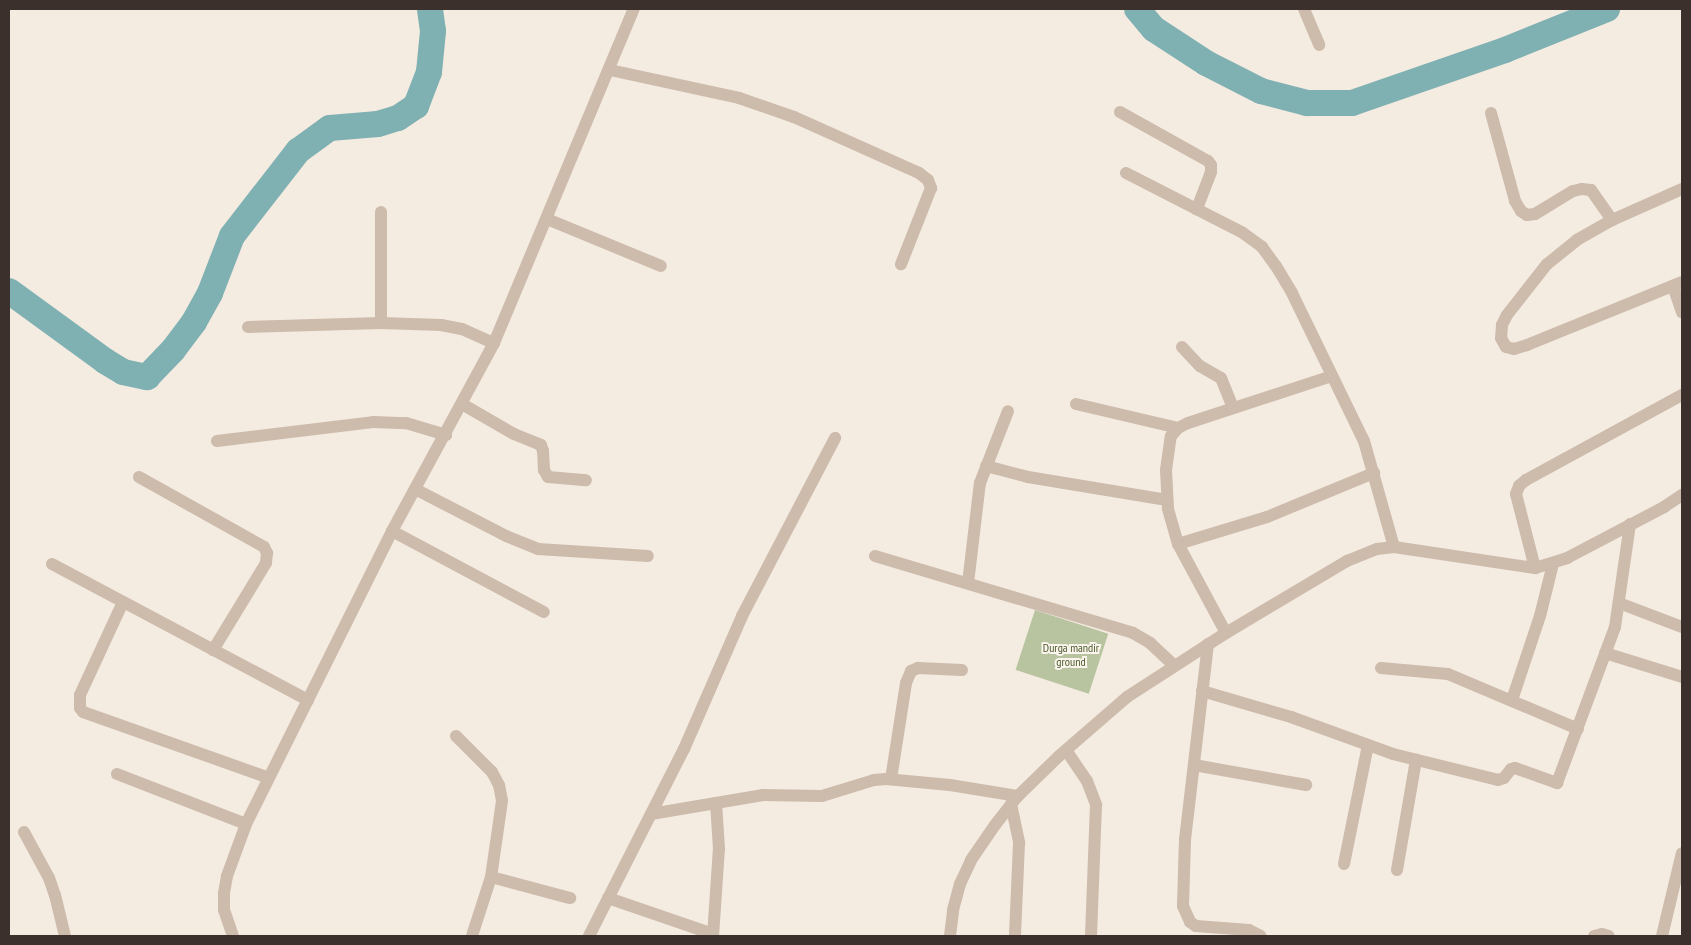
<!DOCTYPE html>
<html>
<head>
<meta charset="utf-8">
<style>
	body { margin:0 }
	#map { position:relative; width:1691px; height:945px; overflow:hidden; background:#f4ebe1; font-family:"PT Sans Narrow",sans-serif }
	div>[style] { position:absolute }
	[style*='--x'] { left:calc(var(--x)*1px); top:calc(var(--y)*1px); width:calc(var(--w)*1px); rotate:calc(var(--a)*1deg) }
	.green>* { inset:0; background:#b8c4a0; transform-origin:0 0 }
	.river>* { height:26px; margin:-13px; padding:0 13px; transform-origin:13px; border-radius:13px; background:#7fb0b2 }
	.minor>* { height:12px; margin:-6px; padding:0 6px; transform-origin:6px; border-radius:6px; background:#cdbbac }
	span { translate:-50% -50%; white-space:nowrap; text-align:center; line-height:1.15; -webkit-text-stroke:4px #fbf5ee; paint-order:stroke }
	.park-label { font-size:12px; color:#4a5a2e }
	.frame { position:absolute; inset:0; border:10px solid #3b302b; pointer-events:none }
</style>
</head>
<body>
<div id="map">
	<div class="green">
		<i style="left:1035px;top:610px;width:77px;height:63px;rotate:18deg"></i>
	</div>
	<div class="river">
		<i style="--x:1137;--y:9;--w:26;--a:50"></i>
		<i style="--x:1154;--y:29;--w:62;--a:33.2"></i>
		<i style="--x:1206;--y:63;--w:62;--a:27"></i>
		<i style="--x:1261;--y:91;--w:48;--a:14.6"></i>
		<i style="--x:1307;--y:103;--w:45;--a:0"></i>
		<i style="--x:1352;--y:103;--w:162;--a:-19.1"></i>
		<i style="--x:1505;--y:50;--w:110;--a:-21.9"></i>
		<i style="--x:9;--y:291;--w:119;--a:36.1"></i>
		<i style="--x:105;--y:361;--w:21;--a:31"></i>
		<i style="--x:123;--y:372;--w:25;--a:12"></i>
		<i style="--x:147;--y:377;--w:37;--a:-46"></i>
		<i style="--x:173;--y:350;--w:35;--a:-53"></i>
		<i style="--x:194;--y:322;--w:33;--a:-61"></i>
		<i style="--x:210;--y:293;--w:61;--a:-68.9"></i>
		<i style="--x:232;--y:236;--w:108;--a:-52.2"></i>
		<i style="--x:298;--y:151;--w:39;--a:-36"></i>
		<i style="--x:330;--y:128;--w:48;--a:-4.8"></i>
		<i style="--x:378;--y:124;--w:21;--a:-17"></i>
		<i style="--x:398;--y:118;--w:22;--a:-34"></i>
		<i style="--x:416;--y:106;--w:36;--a:-69"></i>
		<i style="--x:429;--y:72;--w:41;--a:-84.4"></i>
		<i style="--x:433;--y:31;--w:22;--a:-98"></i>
	</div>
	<div class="minor">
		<i style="--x:1304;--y:9;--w:39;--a:67"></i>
		<i style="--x:610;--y:70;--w:132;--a:12.2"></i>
		<i style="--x:739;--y:98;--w:58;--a:19.1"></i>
		<i style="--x:794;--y:117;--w:137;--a:24.1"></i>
		<i style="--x:919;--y:173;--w:11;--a:38"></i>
		<i style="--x:928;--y:180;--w:9;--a:69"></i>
		<i style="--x:931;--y:188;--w:82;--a:111.5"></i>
		<i style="--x:1120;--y:112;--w:101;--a:29.1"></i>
		<i style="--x:1208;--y:161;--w:5;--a:53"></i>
		<i style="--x:1211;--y:165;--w:7;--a:90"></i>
		<i style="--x:1211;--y:172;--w:40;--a:111"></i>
		<i style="--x:1491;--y:113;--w:91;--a:74.7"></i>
		<i style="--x:1515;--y:201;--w:12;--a:59"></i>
		<i style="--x:1521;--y:211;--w:7;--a:34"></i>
		<i style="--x:1527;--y:215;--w:8;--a:-7"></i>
		<i style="--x:1535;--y:214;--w:44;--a:-31.2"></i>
		<i style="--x:1573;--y:191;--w:9;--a:-13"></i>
		<i style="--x:1582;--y:189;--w:9;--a:6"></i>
		<i style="--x:1591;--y:190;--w:37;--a:55"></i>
		<i style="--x:1126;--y:173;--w:131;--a:27.1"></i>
		<i style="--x:1243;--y:233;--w:24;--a:36"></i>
		<i style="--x:1262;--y:247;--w:24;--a:54"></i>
		<i style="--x:1276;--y:266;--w:31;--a:59"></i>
		<i style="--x:1292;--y:293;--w:165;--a:64.1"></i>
		<i style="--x:1364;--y:441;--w:110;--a:74.2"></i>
		<i style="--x:1682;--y:189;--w:77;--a:156.1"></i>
		<i style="--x:1612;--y:220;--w:40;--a:150.3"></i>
		<i style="--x:1577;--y:240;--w:38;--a:141"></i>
		<i style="--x:1547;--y:264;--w:65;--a:128.1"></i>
		<i style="--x:1507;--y:315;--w:11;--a:117"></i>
		<i style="--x:1502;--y:325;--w:13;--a:94"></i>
		<i style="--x:1501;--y:338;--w:10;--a:61"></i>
		<i style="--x:1506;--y:347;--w:8;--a:14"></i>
		<i style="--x:1514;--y:349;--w:14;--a:-17"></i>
		<i style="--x:1527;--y:345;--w:167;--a:-22.1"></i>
		<i style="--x:381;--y:212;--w:111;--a:90"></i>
		<i style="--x:547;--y:219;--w:123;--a:22.4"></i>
		<i style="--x:1673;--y:286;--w:28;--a:71"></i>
		<i style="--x:248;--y:327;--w:133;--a:-1.7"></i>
		<i style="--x:381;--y:323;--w:60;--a:1.9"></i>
		<i style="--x:441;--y:325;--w:21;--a:11"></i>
		<i style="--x:462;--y:329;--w:35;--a:24"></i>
		<i style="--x:1182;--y:347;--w:26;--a:47"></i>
		<i style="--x:1200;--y:366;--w:24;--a:30"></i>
		<i style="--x:1221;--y:378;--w:32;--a:68"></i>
		<i style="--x:462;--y:404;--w:60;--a:30"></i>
		<i style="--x:514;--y:434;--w:29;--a:22"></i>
		<i style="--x:541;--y:445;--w:6;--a:72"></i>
		<i style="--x:543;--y:451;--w:19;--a:87"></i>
		<i style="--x:544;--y:470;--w:8;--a:60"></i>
		<i style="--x:548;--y:477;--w:38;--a:5"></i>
		<i style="--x:1076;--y:404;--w:105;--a:13.2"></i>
		<i style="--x:217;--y:441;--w:157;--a:-6.9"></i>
		<i style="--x:373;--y:422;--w:33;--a:2"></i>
		<i style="--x:406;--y:423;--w:42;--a:16.7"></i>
		<i style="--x:986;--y:466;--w:43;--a:14.7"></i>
		<i style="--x:1028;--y:477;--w:141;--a:9.4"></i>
		<i style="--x:139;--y:477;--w:143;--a:29.2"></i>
		<i style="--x:264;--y:547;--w:7;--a:63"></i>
		<i style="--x:267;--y:553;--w:10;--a:96"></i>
		<i style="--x:266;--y:563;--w:102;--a:121.3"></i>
		<i style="--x:415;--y:489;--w:102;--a:27.3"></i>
		<i style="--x:506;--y:536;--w:35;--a:22"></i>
		<i style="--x:538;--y:549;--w:110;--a:3.6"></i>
		<i style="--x:392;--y:531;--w:172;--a:28.1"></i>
		<i style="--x:1178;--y:544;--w:93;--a:-16.9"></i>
		<i style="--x:1267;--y:517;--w:116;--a:-22.4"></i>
		<i style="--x:875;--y:556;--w:269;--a:16.6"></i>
		<i style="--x:1133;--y:633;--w:20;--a:30"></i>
		<i style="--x:1150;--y:643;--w:33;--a:43"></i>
		<i style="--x:52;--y:564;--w:290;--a:28"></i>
		<i style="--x:1535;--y:568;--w:76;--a:-104.4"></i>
		<i style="--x:1516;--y:494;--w:9;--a:-69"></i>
		<i style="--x:1519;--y:486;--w:9;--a:-41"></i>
		<i style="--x:1526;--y:480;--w:178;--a:-28.6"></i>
		<i style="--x:968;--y:583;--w:101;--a:-83.2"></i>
		<i style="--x:980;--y:483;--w:77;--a:-68.7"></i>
		<i style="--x:123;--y:602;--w:102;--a:114.8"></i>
		<i style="--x:80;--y:695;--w:13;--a:90"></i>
		<i style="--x:80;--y:708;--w:5;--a:53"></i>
		<i style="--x:83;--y:712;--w:197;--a:19.5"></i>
		<i style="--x:1619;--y:603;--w:67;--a:20.9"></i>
		<i style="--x:1226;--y:633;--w:101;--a:-118.3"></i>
		<i style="--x:1178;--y:544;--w:37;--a:-106"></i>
		<i style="--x:1168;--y:508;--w:38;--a:-93"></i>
		<i style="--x:1166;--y:470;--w:34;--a:-82"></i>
		<i style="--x:1171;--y:436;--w:11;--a:-49"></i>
		<i style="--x:1178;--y:428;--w:11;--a:-27"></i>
		<i style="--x:1188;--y:423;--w:151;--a:-18.1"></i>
		<i style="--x:1208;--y:644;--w:196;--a:96.7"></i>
		<i style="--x:1185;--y:839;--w:67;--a:91.7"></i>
		<i style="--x:1183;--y:906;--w:17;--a:66"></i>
		<i style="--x:1190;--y:922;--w:7;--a:34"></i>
		<i style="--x:1196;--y:926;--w:53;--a:4.3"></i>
		<i style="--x:1249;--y:930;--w:13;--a:27"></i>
		<i style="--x:1605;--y:653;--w:81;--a:17.3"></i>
		<i style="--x:1381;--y:668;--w:67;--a:5.1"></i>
		<i style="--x:1448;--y:674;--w:141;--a:22.9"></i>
		<i style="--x:1202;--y:691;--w:93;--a:16.3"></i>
		<i style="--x:1291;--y:717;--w:109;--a:19.9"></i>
		<i style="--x:1393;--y:754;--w:108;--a:13.9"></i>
		<i style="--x:1498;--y:780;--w:6;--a:-18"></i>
		<i style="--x:1504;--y:778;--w:11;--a:-52"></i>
		<i style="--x:1511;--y:769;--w:4;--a:-14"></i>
		<i style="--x:1515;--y:768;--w:45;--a:19.7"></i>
		<i style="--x:1557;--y:783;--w:166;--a:-69.6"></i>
		<i style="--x:1615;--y:627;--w:104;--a:-81.7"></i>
		<i style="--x:1512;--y:700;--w:89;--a:-71.6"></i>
		<i style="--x:1540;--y:616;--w:54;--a:-76"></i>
		<i style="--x:456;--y:736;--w:51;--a:45"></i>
		<i style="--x:492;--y:772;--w:15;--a:62"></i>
		<i style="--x:499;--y:785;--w:16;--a:79"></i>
		<i style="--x:502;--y:801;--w:77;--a:98.2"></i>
		<i style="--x:491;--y:877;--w:62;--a:107.9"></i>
		<i style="--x:1066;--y:750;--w:37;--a:56"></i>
		<i style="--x:1087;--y:781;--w:26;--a:69"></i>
		<i style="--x:1096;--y:805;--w:131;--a:92.2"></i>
		<i style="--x:1194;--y:765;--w:114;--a:10.1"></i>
		<i style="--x:117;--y:774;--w:138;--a:21.2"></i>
		<i style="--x:891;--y:779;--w:97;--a:-81.1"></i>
		<i style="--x:906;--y:683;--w:13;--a:-67"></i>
		<i style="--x:911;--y:671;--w:8;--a:-23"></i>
		<i style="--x:918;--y:668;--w:44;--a:2.6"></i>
		<i style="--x:1011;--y:804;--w:40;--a:78"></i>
		<i style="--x:1019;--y:843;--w:93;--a:92.5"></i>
		<i style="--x:651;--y:814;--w:114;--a:-9.6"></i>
		<i style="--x:763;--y:795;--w:59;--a:1"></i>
		<i style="--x:822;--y:796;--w:54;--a:-17.1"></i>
		<i style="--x:874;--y:780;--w:12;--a:-5"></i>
		<i style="--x:886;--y:779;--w:64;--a:5.4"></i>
		<i style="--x:950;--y:785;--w:69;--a:9.2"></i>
		<i style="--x:24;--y:832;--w:52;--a:61.5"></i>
		<i style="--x:49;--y:878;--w:18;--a:71"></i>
		<i style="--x:55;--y:895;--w:42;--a:76.3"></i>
		<i style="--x:1344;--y:864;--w:121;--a:-78.6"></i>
		<i style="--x:1397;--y:870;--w:112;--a:-80.2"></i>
		<i style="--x:491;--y:877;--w:82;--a:14.9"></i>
		<i style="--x:608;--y:898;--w:111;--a:18.9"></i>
		<i style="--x:233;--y:936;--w:28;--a:-109"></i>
		<i style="--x:224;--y:910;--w:17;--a:-90"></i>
		<i style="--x:224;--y:893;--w:17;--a:-80"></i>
		<i style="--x:227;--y:876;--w:55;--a:-69.9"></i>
		<i style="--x:246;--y:824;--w:327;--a:-63.5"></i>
		<i style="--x:392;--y:531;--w:214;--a:-61.5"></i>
		<i style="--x:494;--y:343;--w:362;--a:-67.3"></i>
		<i style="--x:589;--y:936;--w:210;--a:-63.1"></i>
		<i style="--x:684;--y:749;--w:145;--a:-66.4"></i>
		<i style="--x:742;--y:616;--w:201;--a:-62.4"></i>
		<i style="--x:713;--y:936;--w:87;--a:-86.1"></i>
		<i style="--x:719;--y:849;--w:46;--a:-93.7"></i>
		<i style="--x:950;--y:936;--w:26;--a:-83"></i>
		<i style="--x:953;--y:910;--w:27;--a:-75"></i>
		<i style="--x:960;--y:884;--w:26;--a:-65"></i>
		<i style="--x:971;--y:860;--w:42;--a:-55.6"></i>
		<i style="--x:995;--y:825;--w:37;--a:-52"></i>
		<i style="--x:1018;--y:796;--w:57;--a:-44.3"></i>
		<i style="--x:1059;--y:756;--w:90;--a:-40.9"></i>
		<i style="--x:1127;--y:697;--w:118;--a:-32.9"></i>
		<i style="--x:1226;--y:633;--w:141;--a:-30.8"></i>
		<i style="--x:1347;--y:561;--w:32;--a:-22"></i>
		<i style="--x:1377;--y:549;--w:17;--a:-7"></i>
		<i style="--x:1394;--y:547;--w:143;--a:8.5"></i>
		<i style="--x:1535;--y:568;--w:34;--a:-17"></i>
		<i style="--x:1567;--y:558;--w:110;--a:-27.7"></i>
		<i style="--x:1664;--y:507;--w:22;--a:-34"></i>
		<i style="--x:1594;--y:936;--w:8;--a:-14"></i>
		<i style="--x:1602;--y:934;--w:7;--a:16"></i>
		<i style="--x:1662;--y:936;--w:85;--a:-76.5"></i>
	</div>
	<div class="park-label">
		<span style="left:1071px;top:655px">Durga mandir<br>ground</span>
	</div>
	<div class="frame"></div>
</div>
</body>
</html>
